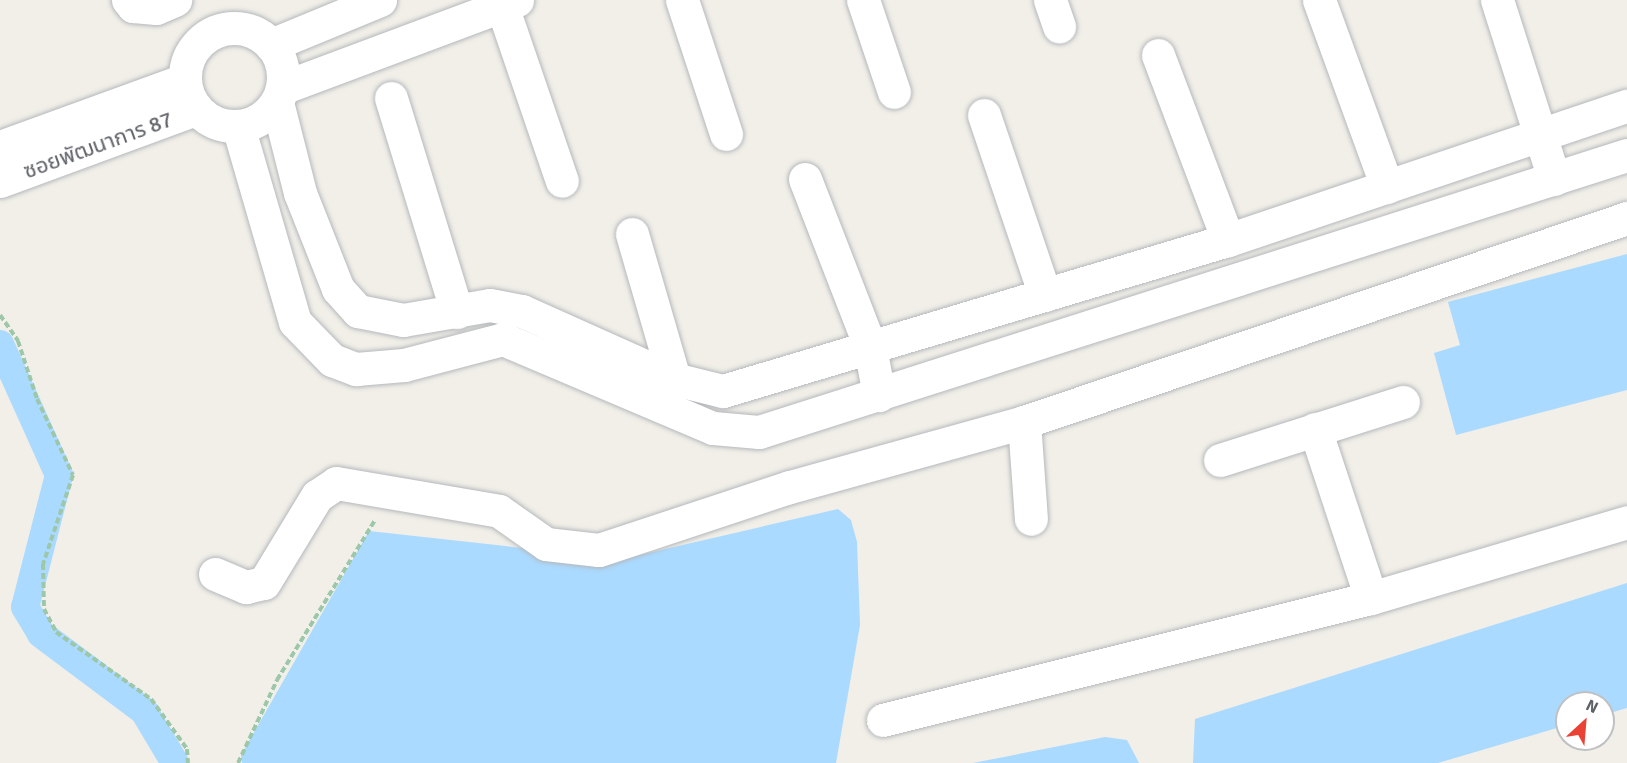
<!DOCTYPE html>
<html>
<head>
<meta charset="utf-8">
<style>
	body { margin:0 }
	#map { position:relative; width:1627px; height:763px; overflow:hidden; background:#f1efe8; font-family:Signika,"Noto Sans Thai",sans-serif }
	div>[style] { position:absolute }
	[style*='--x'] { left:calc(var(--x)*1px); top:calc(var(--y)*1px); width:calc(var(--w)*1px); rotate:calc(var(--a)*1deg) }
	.water>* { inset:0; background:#aadaff }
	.canal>* { height:28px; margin:-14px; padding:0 14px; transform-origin:14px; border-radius:14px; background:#aadaff }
	.path>* { height:4px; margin-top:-2px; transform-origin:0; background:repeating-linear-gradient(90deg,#9cc7a9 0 6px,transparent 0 9px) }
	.roads { filter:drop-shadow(0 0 2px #b5b8bc) drop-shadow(0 0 2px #b5b8bc) }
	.minor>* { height:33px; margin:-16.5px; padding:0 16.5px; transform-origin:16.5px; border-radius:16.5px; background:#fff }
	.minor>.ring { margin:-16.5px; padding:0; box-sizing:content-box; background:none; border:33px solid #fff; border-radius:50% }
	span { translate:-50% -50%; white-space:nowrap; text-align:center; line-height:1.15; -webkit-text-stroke:4.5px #fff; paint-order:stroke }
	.street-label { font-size:22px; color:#5f6368 }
	.north { position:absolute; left:1555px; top:691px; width:60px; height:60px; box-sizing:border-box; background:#fff; border:2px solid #bfc1c3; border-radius:50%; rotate:26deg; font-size:16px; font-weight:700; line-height:24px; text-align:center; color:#5f6368 }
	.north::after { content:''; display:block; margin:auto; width:21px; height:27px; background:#ea4335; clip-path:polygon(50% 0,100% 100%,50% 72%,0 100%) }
</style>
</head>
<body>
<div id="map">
	<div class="water">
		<i style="clip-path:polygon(1627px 254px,1627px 390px,1456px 435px,1434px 353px,1460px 345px,1448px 302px)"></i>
		<i style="clip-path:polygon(838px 509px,851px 520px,857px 542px,860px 625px,836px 763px,242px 763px,241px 755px,369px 531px,622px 559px)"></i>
		<i style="clip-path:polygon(1627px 583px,1627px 708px,1603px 715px,1603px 703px,1567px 703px,1567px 725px,1438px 763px,1193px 763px,1195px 719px)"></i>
		<i style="clip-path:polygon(1105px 737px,1127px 740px,1139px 763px,973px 763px)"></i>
	</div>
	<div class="canal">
		<i style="--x:0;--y:344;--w:144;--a:65.8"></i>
		<i style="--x:59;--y:475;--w:136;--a:104.4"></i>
		<i style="--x:25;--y:607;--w:31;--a:59"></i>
		<i style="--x:41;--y:634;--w:129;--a:36.8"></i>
		<i style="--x:144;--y:711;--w:61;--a:59.2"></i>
	</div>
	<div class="path">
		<i style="--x:0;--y:315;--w:32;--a:55"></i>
		<i style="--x:18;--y:341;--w:61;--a:71.9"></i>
		<i style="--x:37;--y:399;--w:84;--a:64.7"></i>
		<i style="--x:73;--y:475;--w:94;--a:108.6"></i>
		<i style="--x:43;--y:564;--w:45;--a:88.7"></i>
		<i style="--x:44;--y:609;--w:26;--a:62"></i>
		<i style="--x:56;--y:632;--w:116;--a:35.2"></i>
		<i style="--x:151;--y:699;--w:62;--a:54.2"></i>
		<i style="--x:187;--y:749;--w:14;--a:86"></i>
		<i style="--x:238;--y:763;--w:92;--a:-64.8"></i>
		<i style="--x:277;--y:680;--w:188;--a:-58.5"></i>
	</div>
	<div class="roads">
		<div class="minor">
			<i style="--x:128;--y:0;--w:8;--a:50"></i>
			<i style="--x:133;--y:6;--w:23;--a:5"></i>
			<i style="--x:156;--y:8;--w:21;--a:-23"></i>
			<i style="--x:500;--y:0;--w:191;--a:71.1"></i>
			<i style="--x:682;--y:0;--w:141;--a:71.8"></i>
			<i style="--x:863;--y:0;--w:97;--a:71.4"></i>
			<i style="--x:1050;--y:0;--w:28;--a:71"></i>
			<i style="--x:1319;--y:0;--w:199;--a:70"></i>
			<i style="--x:1497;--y:0;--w:188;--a:72.3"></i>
			<i class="ring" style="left:185px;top:28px;width:65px;height:65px"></i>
			<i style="--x:271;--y:45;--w:118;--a:-22.4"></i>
			<i style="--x:1158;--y:55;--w:198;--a:69.3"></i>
			<i style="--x:282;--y:88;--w:251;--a:-20.5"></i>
			<i style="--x:391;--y:98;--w:224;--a:72.9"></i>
			<i style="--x:277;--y:102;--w:94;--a:75.8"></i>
			<i style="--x:300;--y:193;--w:103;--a:68.4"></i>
			<i style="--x:338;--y:289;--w:30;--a:48"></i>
			<i style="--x:358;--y:311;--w:46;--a:11.3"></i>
			<i style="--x:403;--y:320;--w:88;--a:-9.8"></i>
			<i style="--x:490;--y:305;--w:33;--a:11"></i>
			<i style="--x:522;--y:311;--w:167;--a:24.1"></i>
			<i style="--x:674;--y:379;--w:50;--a:13.8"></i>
			<i style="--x:723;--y:391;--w:527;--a:-16.65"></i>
			<i style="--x:1228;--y:240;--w:421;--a:-18.6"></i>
			<i style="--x:984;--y:115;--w:190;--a:71.3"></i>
			<i style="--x:238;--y:126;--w:204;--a:73.8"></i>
			<i style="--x:295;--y:322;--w:53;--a:45.8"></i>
			<i style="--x:332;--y:360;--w:26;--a:21"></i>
			<i style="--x:356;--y:369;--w:48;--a:-4.8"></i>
			<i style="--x:404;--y:365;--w:102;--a:-14.7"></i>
			<i style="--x:503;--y:339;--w:228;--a:23"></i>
			<i style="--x:713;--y:428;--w:46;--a:5"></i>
			<i style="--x:759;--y:432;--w:911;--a:-17.7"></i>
			<i style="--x:0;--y:147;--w:196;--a:-20"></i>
			<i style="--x:805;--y:179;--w:180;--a:68.8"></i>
			<i style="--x:870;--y:347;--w:49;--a:79.4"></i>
			<i style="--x:0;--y:181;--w:209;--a:-20.2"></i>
			<i style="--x:632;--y:234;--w:151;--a:73.8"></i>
			<i style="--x:1024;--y:422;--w:97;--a:85.9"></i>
			<i style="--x:1315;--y:429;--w:178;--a:71.7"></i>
			<i style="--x:1220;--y:460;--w:192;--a:-17.6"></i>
			<i style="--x:215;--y:574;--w:34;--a:23"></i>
			<i style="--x:246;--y:587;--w:18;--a:-13"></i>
			<i style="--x:264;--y:583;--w:102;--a:-58.7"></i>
			<i style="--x:317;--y:496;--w:23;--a:-34"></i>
			<i style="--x:336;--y:483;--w:165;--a:9.7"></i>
			<i style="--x:499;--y:511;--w:57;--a:35.1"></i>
			<i style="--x:546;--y:544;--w:53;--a:6.5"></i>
			<i style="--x:599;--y:550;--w:201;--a:-18.3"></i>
			<i style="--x:790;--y:487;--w:243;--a:-15.5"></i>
			<i style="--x:1024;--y:422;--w:637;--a:-18.69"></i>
			<i style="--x:883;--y:720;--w:503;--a:-14.04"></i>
			<i style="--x:1371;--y:598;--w:267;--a:-16.5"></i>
		</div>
	</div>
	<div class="street-label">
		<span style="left:98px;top:145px;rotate:-20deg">ซอยพัฒนาการ 87</span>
	</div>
	<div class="north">N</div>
</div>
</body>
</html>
